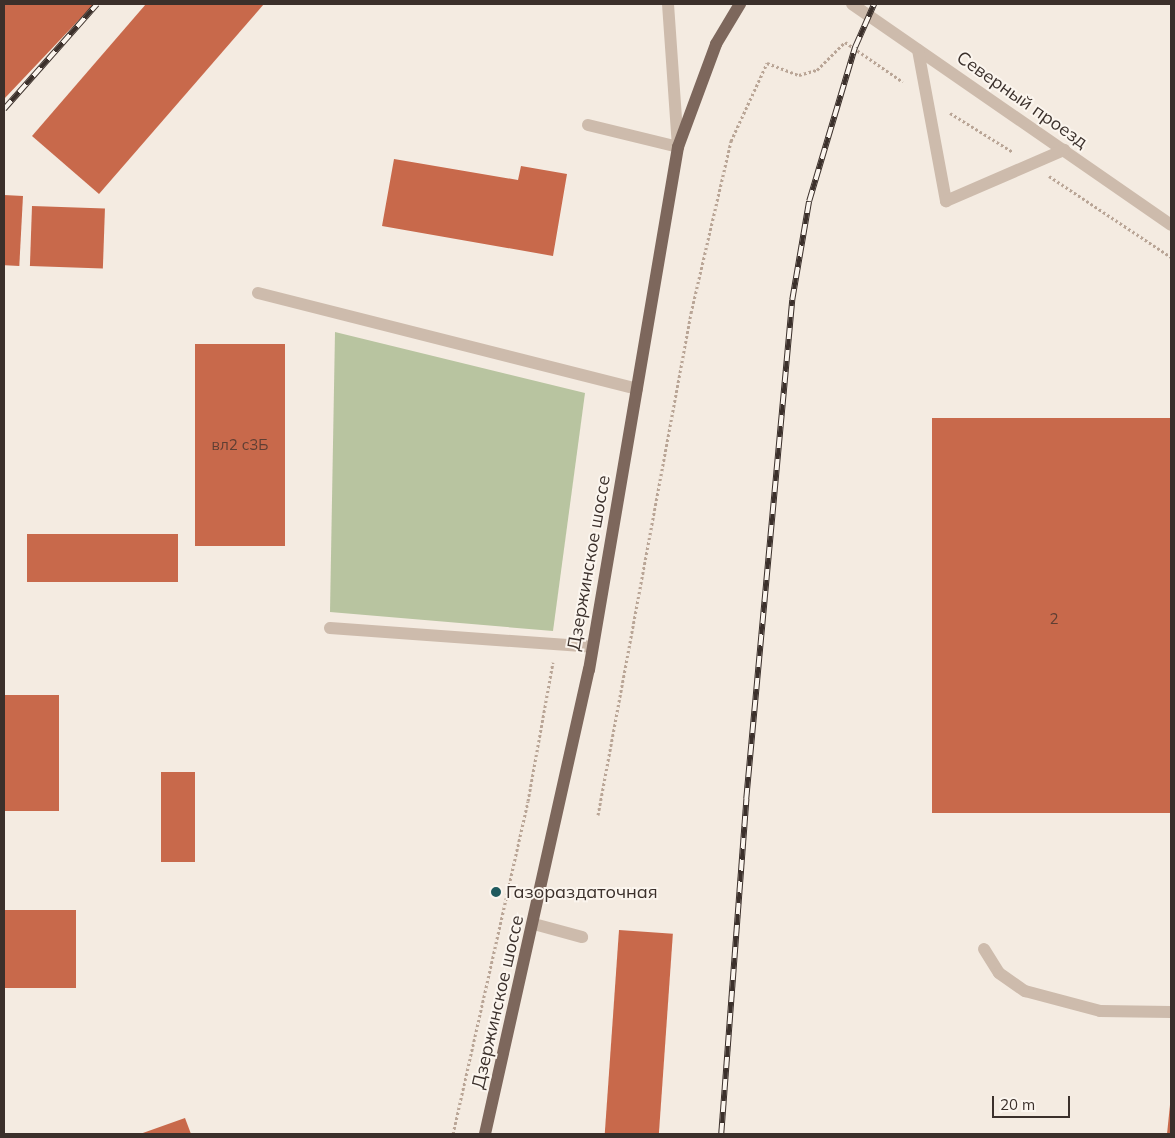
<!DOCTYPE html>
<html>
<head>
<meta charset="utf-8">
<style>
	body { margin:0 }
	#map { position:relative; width:1175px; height:1138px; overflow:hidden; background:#f4ebe1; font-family:Mulish,sans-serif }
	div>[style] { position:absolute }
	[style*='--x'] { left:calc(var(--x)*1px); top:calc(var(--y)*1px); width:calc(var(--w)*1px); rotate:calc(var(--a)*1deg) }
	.green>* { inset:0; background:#b8c4a0 }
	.building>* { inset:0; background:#c8694b; transform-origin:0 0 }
	.path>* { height:3px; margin-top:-1.5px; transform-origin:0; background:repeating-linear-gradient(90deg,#b9a596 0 2.5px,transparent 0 5px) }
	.minor>* { height:12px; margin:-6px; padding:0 6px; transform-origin:6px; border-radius:6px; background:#cdbbac }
	.major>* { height:12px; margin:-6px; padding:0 6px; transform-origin:6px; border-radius:6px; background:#7d675c }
	.rail>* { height:5.5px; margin-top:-2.75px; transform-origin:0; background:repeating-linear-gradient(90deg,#fbf5ee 0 11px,#3b302b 0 22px); box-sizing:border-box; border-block:1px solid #3b302b }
	.dots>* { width:14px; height:14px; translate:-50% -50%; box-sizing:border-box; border:2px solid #fbf5ee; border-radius:50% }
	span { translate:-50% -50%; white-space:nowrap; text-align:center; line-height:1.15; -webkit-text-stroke:4px #fbf5ee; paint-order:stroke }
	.number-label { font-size:15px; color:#5e3e33 }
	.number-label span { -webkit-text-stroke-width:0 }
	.street-label { font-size:18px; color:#3b302b }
	.poi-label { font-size:18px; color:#3b302b }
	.left { translate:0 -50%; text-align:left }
	.frame { position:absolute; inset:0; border:5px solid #3b302b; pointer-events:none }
	.scale { position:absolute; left:992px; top:1096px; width:78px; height:22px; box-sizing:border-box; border:2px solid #3b302b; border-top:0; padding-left:6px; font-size:15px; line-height:18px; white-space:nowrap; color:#3b302b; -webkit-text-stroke:4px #fbf5ee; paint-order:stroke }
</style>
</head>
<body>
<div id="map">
	<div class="green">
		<i style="clip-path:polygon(335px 332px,585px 393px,553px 631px,330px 612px)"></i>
	</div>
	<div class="building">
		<i style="clip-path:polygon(4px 4px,94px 4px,4px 99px)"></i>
		<i style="clip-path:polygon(146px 4px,264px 4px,99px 194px,32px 136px)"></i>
		<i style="clip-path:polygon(394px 159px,518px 180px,521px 166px,567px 174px,553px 256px,382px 226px)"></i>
		<i style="left:4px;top:195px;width:19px;height:70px;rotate:3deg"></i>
		<i style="left:32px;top:206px;width:73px;height:60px;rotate:2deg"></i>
		<i style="left:195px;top:344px;width:90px;height:202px"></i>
		<i style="left:1171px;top:418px;width:395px;height:239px;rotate:90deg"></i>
		<i style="left:27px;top:534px;width:151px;height:48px"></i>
		<i style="left:4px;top:695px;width:55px;height:116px"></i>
		<i style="left:161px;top:772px;width:34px;height:90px"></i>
		<i style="left:4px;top:910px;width:72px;height:78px"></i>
		<i style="left:619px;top:930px;width:54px;height:204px;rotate:4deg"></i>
		<i style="clip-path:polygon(1170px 1105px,1171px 1134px,1167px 1134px)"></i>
		<i style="clip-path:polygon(185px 1118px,191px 1134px,140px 1134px)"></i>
	</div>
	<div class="path">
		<i style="--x:950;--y:113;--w:74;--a:31.8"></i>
		<i style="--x:1049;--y:176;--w:146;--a:33.6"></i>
		<i style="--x:598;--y:815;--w:511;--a:-79.5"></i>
		<i style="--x:691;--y:313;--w:177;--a:-76.9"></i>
		<i style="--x:731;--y:141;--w:86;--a:-65.2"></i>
		<i style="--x:767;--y:63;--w:34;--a:21"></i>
		<i style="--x:799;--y:75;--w:19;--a:-16"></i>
		<i style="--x:817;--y:70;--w:40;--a:-45"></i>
		<i style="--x:845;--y:42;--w:70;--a:34.6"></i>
		<i style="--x:453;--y:1134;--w:341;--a:-77.3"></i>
		<i style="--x:528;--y:801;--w:141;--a:-79.8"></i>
	</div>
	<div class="minor">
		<i style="--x:852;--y:4;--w:388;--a:34.7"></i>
		<i style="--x:918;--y:50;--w:154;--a:79.5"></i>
		<i style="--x:946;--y:201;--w:129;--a:-23.4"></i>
		<i style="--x:588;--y:125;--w:93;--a:13.7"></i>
		<i style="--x:678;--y:147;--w:143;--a:-94"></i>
		<i style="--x:258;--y:293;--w:391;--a:14.2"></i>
		<i style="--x:330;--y:628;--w:263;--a:4.1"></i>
		<i style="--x:534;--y:924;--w:50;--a:15.2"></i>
		<i style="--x:984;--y:949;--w:28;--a:58"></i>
		<i style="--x:999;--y:973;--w:32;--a:35"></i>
		<i style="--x:1025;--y:991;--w:78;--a:14.9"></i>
		<i style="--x:1100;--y:1011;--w:71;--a:0.8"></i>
	</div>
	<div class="major">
		<i style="--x:485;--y:1134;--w:476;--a:-77.4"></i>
		<i style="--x:589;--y:670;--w:531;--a:-80.34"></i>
		<i style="--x:678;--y:147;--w:110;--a:-69.7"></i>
		<i style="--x:716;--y:44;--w:47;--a:-59"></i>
	</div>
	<div class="rail">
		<i style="--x:4;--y:109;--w:140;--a:-48.5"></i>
		<i style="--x:721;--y:1134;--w:336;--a:-85.7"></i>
		<i style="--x:746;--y:799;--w:501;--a:-84.73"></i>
		<i style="--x:792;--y:300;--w:100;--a:-80.3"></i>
		<i style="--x:809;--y:201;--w:161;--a:-73.4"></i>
		<i style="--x:855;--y:47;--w:47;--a:-66.2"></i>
	</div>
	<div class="dots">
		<i style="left:496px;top:892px;background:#1f5a5e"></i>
	</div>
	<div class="number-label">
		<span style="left:240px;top:445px">вл2 с3Б</span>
		<span style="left:1054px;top:619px">2</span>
	</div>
	<div class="street-label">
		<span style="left:1022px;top:100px;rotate:35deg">Северный проезд</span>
		<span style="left:589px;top:563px;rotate:-80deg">Дзержинское шоссе</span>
		<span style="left:498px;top:1002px;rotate:-77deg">Дзержинское шоссе</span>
	</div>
	<div class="poi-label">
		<span class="left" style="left:506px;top:892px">Газораздаточная</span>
	</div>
	<div class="frame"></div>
	<div class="scale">20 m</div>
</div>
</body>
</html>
